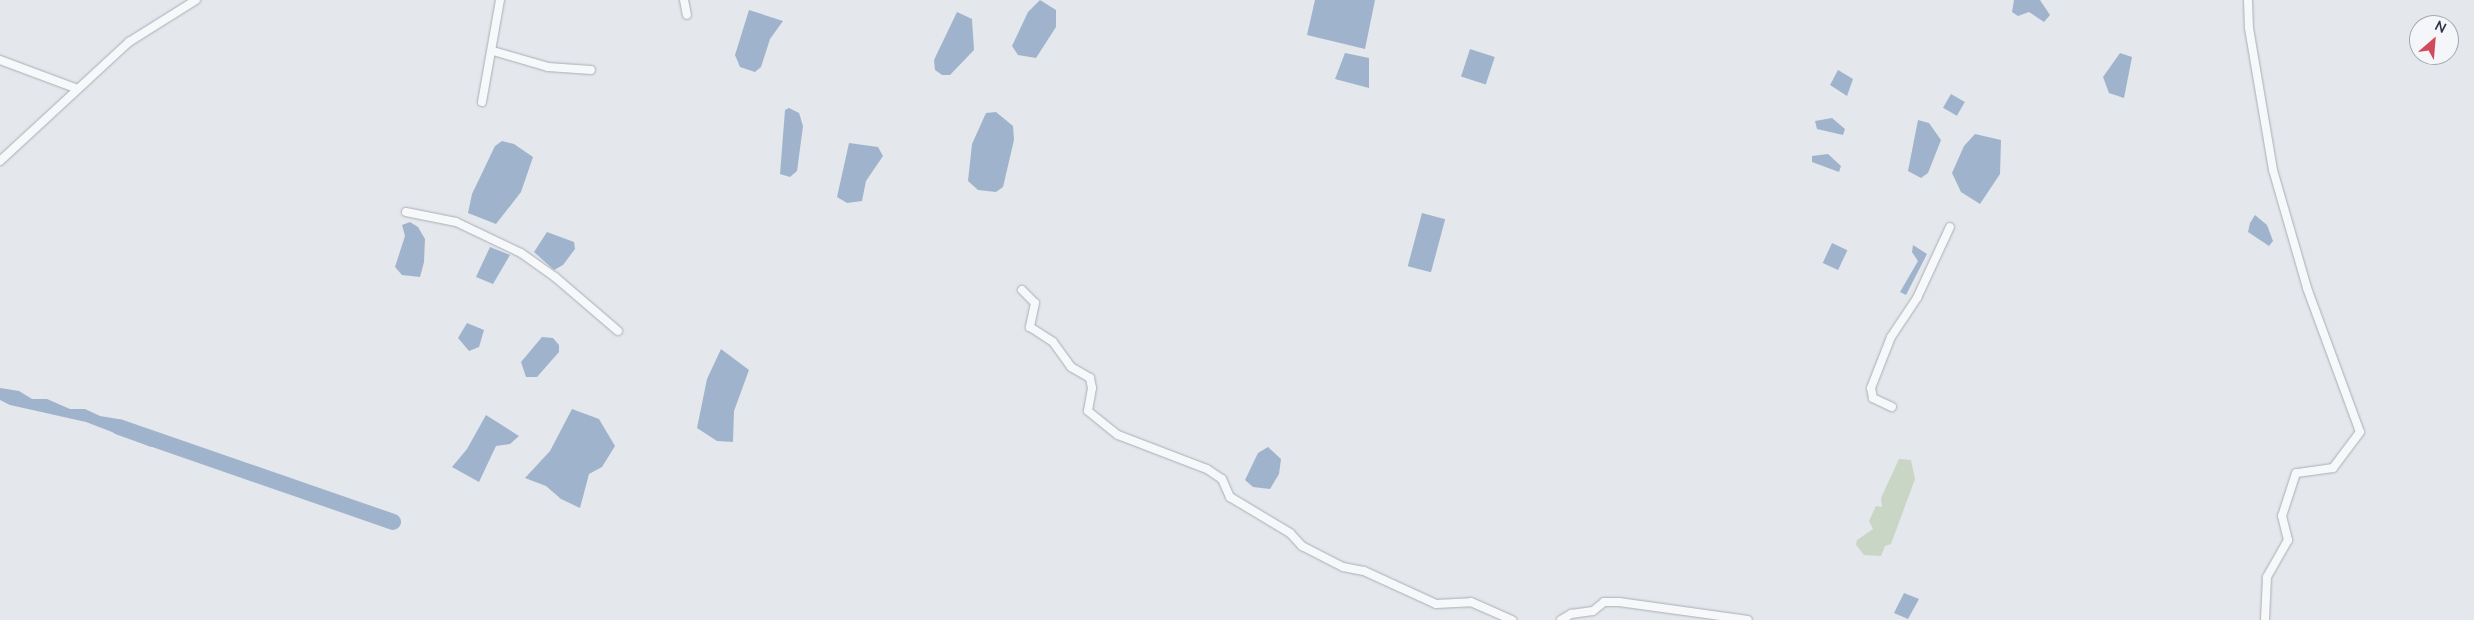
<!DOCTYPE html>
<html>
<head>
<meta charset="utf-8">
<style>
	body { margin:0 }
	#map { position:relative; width:2474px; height:620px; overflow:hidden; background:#e4e7ec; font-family:"Nunito Sans",sans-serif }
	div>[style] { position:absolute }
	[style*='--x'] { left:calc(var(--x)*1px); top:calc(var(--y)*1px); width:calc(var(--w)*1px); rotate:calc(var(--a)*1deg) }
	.green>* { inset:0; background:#c9d6c5 }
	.water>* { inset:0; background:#9fb4cc; transform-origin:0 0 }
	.river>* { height:16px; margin:-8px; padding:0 8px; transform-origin:8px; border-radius:8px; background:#9fb4cc }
	.roads { filter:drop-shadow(0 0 1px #a9aeb7) drop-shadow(0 0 1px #a9aeb7) }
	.street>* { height:8px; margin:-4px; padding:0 4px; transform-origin:4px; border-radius:4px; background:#f7f8fa }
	span { translate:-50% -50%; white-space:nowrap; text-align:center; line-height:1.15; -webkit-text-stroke:4px #f4f6f9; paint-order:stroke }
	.north { position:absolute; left:2409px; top:15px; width:50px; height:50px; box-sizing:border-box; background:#f4f6f9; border:1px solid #a4a8b1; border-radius:50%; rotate:27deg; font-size:14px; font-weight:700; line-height:20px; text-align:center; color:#2b3445 }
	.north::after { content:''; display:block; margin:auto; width:18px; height:22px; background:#d1495b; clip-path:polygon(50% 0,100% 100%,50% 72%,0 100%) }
</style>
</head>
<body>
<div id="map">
	<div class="green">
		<i style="clip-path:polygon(1899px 459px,1911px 460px,1915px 479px,1891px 544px,1885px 546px,1881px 556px,1864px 555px,1856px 545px,1857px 540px,1873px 529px,1869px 521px,1876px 506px,1882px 507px,1881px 498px)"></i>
	</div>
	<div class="water">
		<i style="clip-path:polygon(1040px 0,1056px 10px,1056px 27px,1036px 58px,1018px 55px,1012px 46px,1028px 12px)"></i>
		<i style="clip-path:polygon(1315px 0,1375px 0,1365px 49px,1307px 35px)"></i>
		<i style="clip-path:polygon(2014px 0,2040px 0,2050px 15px,2044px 22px,2029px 12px,2018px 16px,2012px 12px)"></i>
		<i style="clip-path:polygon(749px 10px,783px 21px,770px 39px,761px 67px,755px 72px,740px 67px,735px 55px)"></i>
		<i style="clip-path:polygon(957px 12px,972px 19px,974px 50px,950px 75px,942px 75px,935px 70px,934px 60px)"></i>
		<i style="left:1470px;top:49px;width:26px;height:29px;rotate:18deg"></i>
		<i style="clip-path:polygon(1345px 53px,1369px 58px,1369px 88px,1335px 79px)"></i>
		<i style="clip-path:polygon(2120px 53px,2132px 57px,2124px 98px,2109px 93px,2103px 77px)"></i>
		<i style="clip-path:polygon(1838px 70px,1853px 79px,1847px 96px,1830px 85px)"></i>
		<i style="left:1951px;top:94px;width:16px;height:16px;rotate:30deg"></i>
		<i style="clip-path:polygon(789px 108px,799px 113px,803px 126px,797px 171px,790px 177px,780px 174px,785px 110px)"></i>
		<i style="clip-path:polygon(996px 112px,1013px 126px,1014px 140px,1003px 187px,996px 192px,978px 190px,968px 181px,972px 144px,986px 113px)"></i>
		<i style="clip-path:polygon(1832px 118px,1845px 129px,1843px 135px,1817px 129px,1815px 121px)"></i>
		<i style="clip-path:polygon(1918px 120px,1929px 123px,1941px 140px,1928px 173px,1921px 178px,1908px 171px)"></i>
		<i style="clip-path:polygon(1975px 134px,2001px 140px,2000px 174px,1980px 204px,1961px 192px,1952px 173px,1964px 146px)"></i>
		<i style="clip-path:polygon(502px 141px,514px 144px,533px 157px,521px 192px,496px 224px,468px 213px,472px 194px,495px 146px)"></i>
		<i style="clip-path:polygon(849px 143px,878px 147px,883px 156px,866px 181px,862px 201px,847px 203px,837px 197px)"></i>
		<i style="clip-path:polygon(1828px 154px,1841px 166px,1839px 172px,1812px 162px,1812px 156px)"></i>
		<i style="left:1422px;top:213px;width:24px;height:55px;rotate:15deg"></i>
		<i style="clip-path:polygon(2255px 215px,2267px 225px,2273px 241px,2269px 246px,2248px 232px,2250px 223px)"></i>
		<i style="clip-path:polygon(410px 222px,418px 227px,425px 239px,424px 262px,420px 277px,402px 275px,395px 267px,405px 236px,402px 225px)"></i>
		<i style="clip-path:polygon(547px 232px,574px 242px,575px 249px,563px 265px,554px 270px,534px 252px)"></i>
		<i style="left:1832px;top:243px;width:17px;height:22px;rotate:25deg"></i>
		<i style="clip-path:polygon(1913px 245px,1927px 254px,1906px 295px,1900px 292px,1918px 261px,1912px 252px)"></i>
		<i style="clip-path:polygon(490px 247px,510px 255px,493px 284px,476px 277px)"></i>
		<i style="clip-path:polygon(467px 323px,484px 330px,479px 347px,469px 351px,458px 338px)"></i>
		<i style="clip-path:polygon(542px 337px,553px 338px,559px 345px,559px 352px,537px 377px,526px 377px,521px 362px)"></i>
		<i style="clip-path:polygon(721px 349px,749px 370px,734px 411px,733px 442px,717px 441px,697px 428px,707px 379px)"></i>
		<i style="clip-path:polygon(0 388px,19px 391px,32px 399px,47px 399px,70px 409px,85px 409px,100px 416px,118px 419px,142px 438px,155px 434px,151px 447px,86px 422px,10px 405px,0 400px)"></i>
		<i style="clip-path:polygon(572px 409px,599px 419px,615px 446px,602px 467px,589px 474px,580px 508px,561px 499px,546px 486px,525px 478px,550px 451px)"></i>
		<i style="clip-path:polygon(486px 415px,519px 436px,510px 444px,496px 446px,479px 482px,452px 467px,467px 449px)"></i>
		<i style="clip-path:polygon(1268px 447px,1281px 459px,1279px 474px,1270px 489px,1253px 487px,1245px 480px,1258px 453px)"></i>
		<i style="clip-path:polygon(1904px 593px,1919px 599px,1908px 619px,1894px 613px)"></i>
	</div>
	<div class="river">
		<i style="--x:119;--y:427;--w:290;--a:19.1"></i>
	</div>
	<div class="roads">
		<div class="street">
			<i style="--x:684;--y:0;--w:15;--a:79"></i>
			<i style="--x:2248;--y:0;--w:28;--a:88"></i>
			<i style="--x:2249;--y:28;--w:144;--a:80.4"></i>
			<i style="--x:2273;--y:170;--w:123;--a:73.9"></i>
			<i style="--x:2307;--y:288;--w:153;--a:69.8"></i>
			<i style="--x:2360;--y:432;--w:45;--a:126.9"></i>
			<i style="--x:2333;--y:468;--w:37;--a:172"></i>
			<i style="--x:2296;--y:473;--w:45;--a:108"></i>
			<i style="--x:2282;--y:516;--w:25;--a:76"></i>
			<i style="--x:2288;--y:540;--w:43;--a:119.6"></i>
			<i style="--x:2267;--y:577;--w:43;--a:92.7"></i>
			<i style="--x:493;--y:51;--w:57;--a:16.2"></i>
			<i style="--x:548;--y:67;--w:43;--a:4"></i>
			<i style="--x:0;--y:60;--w:83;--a:20.4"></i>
			<i style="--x:482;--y:102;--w:104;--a:-80"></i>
			<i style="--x:0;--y:161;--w:176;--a:-42.7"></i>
			<i style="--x:129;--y:42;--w:79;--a:-32.1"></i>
			<i style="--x:406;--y:212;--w:51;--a:11.3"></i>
			<i style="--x:456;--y:222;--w:72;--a:25.5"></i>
			<i style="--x:521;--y:253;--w:42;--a:35.2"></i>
			<i style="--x:555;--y:277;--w:83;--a:40.6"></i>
			<i style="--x:1022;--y:290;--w:18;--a:45"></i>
			<i style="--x:1035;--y:303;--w:25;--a:102"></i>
			<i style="--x:1030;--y:327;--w:27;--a:33"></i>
			<i style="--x:1053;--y:342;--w:31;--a:54"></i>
			<i style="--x:1071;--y:367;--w:22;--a:30"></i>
			<i style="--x:1090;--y:378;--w:10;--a:79"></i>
			<i style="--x:1092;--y:388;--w:23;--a:100"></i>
			<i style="--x:1088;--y:411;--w:38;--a:39"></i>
			<i style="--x:1118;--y:435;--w:95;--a:20.9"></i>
			<i style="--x:1207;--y:469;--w:18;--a:34"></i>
			<i style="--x:1222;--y:479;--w:20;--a:66"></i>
			<i style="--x:1230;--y:497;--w:70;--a:31"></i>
			<i style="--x:1290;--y:533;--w:18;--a:47"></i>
			<i style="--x:1302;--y:546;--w:46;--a:27.1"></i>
			<i style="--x:1343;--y:567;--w:21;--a:11"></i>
			<i style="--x:1364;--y:571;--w:79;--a:24.6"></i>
			<i style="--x:1436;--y:604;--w:35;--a:-3"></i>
			<i style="--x:1471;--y:602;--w:45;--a:23.7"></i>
			<i style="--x:1892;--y:407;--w:21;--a:-155"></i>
			<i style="--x:1873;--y:398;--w:10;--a:-101"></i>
			<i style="--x:1871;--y:388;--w:55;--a:-68.6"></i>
			<i style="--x:1891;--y:337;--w:47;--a:-56.3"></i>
			<i style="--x:1917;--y:298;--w:78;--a:-65.1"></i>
			<i style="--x:1561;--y:620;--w:12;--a:-31"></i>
			<i style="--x:1571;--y:614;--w:22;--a:-8"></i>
			<i style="--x:1593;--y:611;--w:14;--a:-39"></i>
			<i style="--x:1604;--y:602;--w:15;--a:0"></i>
			<i style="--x:1619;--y:602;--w:130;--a:7.9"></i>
		</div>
	</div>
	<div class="north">N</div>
</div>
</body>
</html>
